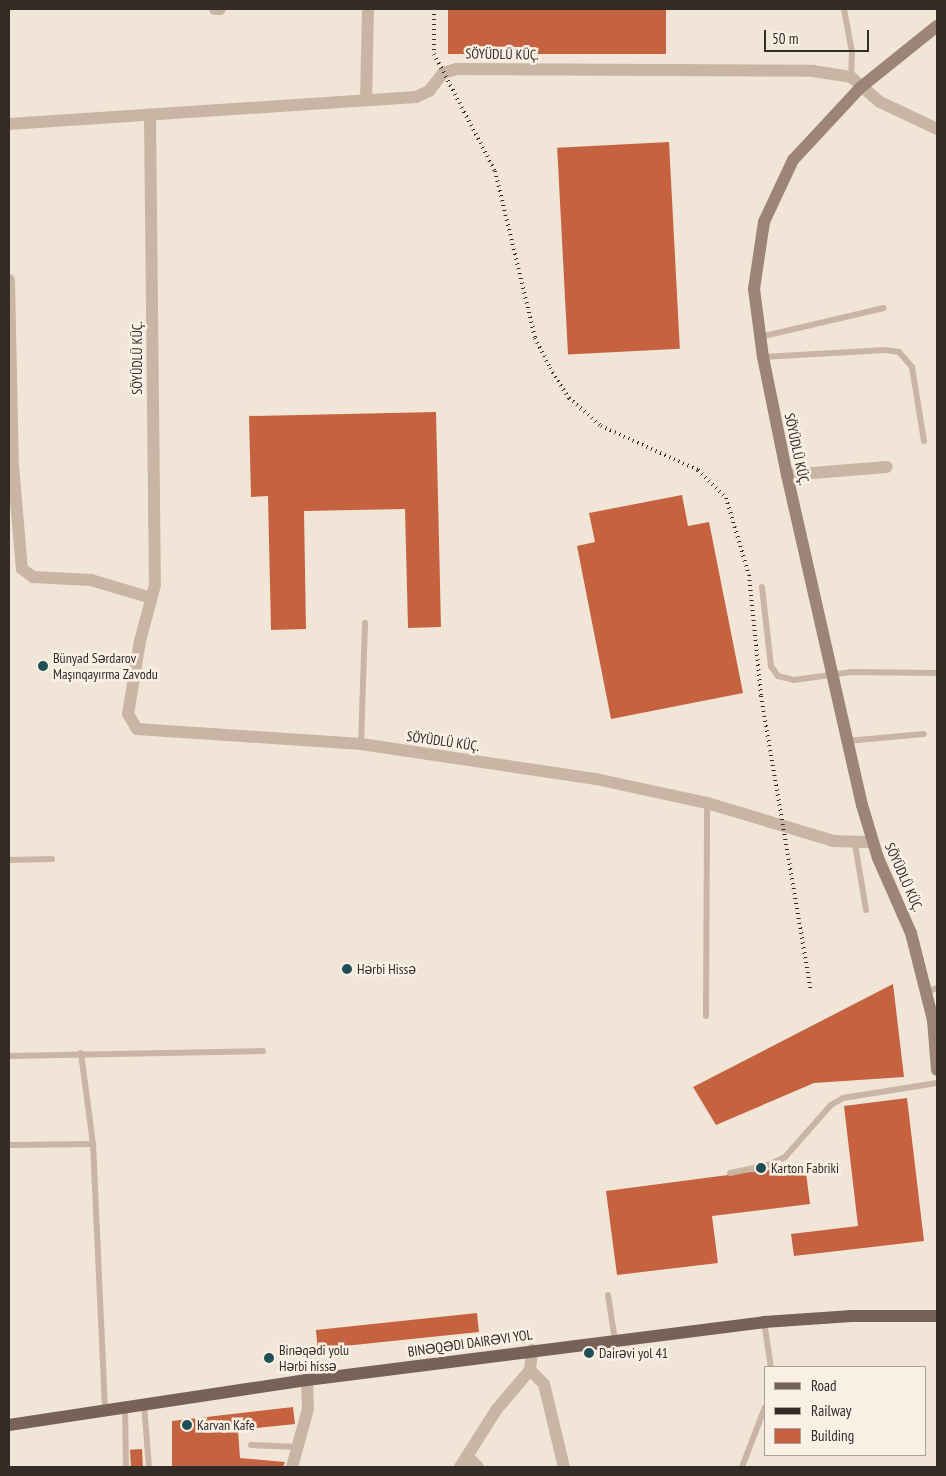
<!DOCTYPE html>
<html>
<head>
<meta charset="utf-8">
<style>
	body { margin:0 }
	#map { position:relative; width:946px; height:1476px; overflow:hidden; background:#f1e5d8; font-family:"PT Sans Narrow",sans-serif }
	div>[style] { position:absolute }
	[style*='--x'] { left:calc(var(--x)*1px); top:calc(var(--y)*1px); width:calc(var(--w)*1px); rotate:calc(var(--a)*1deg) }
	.building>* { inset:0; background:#c56341; transform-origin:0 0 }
	.lane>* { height:6px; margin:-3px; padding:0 3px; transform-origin:3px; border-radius:3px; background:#c8b5a4 }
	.street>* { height:12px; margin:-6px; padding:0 6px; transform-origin:6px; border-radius:6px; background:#c8b5a4 }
	.secondary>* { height:12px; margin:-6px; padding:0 6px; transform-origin:6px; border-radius:6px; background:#9c8476 }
	.primary>* { height:12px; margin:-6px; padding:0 6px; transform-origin:6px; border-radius:6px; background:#766257 }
	.rail>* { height:4px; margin-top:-2px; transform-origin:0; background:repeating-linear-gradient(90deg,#342a26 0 1px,transparent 0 5px) }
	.dots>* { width:14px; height:14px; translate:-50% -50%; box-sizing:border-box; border:2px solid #f9efe4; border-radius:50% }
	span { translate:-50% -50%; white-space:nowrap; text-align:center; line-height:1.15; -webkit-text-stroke:5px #f9efe4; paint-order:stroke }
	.street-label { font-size:14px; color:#342a26 }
	.poi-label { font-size:14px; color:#342a26 }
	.left { translate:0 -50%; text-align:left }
	.frame { position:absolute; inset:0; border:10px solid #342a26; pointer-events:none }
	.legend { position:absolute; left:764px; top:1366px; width:162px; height:90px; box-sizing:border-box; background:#f9efe4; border:1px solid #aaa098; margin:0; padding:6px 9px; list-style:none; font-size:15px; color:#342a26 }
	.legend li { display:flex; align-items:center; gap:10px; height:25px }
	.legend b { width:25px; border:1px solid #aaa098 }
	.scale { position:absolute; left:764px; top:30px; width:105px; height:22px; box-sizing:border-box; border:2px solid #342a26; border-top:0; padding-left:6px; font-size:15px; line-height:18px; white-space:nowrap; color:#342a26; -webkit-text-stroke:4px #f9efe4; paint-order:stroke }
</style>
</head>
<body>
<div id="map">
	<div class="building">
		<i style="left:448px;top:9px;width:218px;height:45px"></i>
		<i style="left:669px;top:142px;width:207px;height:112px;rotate:87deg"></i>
		<i style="clip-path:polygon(436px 412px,441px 627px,408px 628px,405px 509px,304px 511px,306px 629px,271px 630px,268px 496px,251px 497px,249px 416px)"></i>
		<i style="clip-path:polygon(682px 495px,688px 526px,709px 522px,743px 693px,611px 719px,577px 546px,595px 542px,589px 513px)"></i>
		<i style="clip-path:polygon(893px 984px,904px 1077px,814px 1083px,716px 1125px,693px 1087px)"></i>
		<i style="clip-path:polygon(907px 1098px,924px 1241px,794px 1256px,791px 1234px,858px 1226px,844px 1106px)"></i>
		<i style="clip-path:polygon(805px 1165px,810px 1204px,712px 1216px,718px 1263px,617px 1275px,606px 1191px)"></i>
		<i style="left:477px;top:1313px;width:19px;height:162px;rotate:84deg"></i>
		<i style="clip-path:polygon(293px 1407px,295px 1424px,238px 1430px,240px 1458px,285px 1462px,283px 1467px,172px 1467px,172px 1421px)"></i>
		<i style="left:142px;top:1449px;width:18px;height:12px;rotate:87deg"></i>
	</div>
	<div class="lane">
		<i style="--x:844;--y:9;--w:44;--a:79.5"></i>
		<i style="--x:852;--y:52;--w:25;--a:92"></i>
		<i style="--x:760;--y:337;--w:127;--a:-13.2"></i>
		<i style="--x:763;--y:357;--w:123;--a:-3.3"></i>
		<i style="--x:886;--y:350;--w:13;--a:9"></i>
		<i style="--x:899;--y:352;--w:20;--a:49"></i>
		<i style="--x:912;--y:367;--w:75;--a:80.8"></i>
		<i style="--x:762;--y:587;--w:80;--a:83.5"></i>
		<i style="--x:771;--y:666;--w:12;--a:55"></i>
		<i style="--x:778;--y:676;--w:16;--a:14"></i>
		<i style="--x:794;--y:680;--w:59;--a:-7.9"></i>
		<i style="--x:852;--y:672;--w:85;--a:0.7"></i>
		<i style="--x:847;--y:741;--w:77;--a:-5.2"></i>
		<i style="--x:361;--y:744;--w:121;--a:-88.1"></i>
		<i style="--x:855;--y:844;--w:67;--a:80.5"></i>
		<i style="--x:9;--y:860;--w:43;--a:-1.3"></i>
		<i style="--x:926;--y:992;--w:12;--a:-20"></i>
		<i style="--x:706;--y:1016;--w:213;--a:-89.7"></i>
		<i style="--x:81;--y:1053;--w:92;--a:82.5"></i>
		<i style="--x:93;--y:1144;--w:265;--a:87.4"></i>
		<i style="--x:9;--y:1056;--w:254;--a:-1.1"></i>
		<i style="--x:9;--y:1145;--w:84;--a:-0.7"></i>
		<i style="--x:730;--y:1173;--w:39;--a:-12"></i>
		<i style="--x:768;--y:1165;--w:19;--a:-25"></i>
		<i style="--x:785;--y:1157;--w:69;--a:-48.5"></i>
		<i style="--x:831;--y:1105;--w:14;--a:-30"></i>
		<i style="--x:843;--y:1098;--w:95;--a:-9.1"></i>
		<i style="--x:608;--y:1295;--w:46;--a:81.2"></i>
		<i style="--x:764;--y:1322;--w:46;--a:81.2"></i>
		<i style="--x:144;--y:1404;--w:63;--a:85.5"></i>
		<i style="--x:125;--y:1406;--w:61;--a:89.1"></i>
		<i style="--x:251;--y:1445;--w:47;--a:2.4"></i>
		<i style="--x:742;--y:1467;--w:64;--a:-69"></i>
	</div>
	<div class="street">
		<i style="--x:215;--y:9;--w:5;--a:0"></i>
		<i style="--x:366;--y:99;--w:90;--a:-88.7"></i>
		<i style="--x:150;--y:117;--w:468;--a:89.4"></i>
		<i style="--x:155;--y:585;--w:58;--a:105"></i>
		<i style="--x:140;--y:641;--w:74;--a:99.3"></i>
		<i style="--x:128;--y:714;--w:17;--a:59"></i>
		<i style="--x:137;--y:729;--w:225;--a:3.8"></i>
		<i style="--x:361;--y:744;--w:238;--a:8.5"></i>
		<i style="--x:596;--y:779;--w:114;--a:12.2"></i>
		<i style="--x:707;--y:803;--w:133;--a:16.7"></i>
		<i style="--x:834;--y:841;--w:38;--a:2"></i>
		<i style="--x:9;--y:124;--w:408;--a:-3.8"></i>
		<i style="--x:416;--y:97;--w:14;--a:-25"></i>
		<i style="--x:429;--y:91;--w:23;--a:-52"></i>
		<i style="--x:443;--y:73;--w:14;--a:-17"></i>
		<i style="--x:456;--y:69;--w:357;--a:0.3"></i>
		<i style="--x:813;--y:71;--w:38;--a:9"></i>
		<i style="--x:851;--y:77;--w:38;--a:41"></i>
		<i style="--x:880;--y:102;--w:63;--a:25.3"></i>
		<i style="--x:9;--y:280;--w:185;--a:88.8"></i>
		<i style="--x:13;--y:465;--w:104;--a:85.1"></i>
		<i style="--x:22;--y:569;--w:14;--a:36"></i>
		<i style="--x:33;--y:577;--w:58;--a:3"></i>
		<i style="--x:91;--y:580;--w:63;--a:16.7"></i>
		<i style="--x:787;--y:475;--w:100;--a:-4.6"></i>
		<i style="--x:530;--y:1370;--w:20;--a:45"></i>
		<i style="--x:544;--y:1384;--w:85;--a:76.5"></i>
		<i style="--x:468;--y:1457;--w:14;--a:45"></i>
		<i style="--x:292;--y:1467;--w:60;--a:-74.6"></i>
		<i style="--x:308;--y:1409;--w:29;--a:-92"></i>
		<i style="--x:460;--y:1467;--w:69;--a:-57.5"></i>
		<i style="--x:497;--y:1409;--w:51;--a:-49.8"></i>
		<i style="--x:530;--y:1370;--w:20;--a:-84"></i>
	</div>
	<div class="secondary">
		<i style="--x:937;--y:26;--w:99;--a:141.2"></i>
		<i style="--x:860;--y:88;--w:98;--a:132.9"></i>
		<i style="--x:793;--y:160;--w:68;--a:115.1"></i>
		<i style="--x:764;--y:222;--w:68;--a:98.5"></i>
		<i style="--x:754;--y:289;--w:69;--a:82.5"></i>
		<i style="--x:763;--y:357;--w:120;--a:78.5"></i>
		<i style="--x:787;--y:475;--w:338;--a:77.2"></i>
		<i style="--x:862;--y:805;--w:55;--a:73.2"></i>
		<i style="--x:878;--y:858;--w:82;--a:66.3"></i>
		<i style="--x:911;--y:933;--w:90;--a:75.8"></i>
		<i style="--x:933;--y:1020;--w:50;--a:85.4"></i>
	</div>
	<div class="primary">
		<i style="--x:9;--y:1425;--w:301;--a:-8.6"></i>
		<i style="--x:307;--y:1380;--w:461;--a:-7.2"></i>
		<i style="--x:764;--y:1322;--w:88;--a:-3.9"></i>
		<i style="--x:852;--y:1316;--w:85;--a:0"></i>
	</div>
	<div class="rail">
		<i style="--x:434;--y:9;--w:45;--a:90"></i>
		<i style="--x:434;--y:54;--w:132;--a:62.5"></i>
		<i style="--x:495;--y:171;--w:172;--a:76.5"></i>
		<i style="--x:535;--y:338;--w:34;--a:63"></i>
		<i style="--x:550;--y:368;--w:36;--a:58"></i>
		<i style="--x:569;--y:398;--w:43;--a:41.2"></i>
		<i style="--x:601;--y:426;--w:107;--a:24.4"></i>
		<i style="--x:698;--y:470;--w:40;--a:45"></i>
		<i style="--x:726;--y:498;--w:80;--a:73.4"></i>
		<i style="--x:749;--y:575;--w:122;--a:84.3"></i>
		<i style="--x:761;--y:696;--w:299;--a:80.4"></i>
	</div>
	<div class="dots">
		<i style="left:43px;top:666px;background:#1c5054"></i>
		<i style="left:347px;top:969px;background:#1c5054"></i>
		<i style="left:761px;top:1168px;background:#1c5054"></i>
		<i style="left:589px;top:1353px;background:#1c5054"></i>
		<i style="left:269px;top:1358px;background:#1c5054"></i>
		<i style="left:187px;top:1425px;background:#1c5054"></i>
	</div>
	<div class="street-label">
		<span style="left:502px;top:54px;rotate:1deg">SÖYÜDLÜ KÜÇ.</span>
		<span style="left:137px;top:358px;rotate:-90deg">SÖYÜDLÜ KÜÇ.</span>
		<span style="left:797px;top:449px;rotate:78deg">SÖYÜDLÜ KÜÇ.</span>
		<span style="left:443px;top:741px;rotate:8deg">SÖYÜDLÜ KÜÇ.</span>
		<span style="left:904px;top:877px;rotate:66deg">SÖYÜDLÜ KÜÇ.</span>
		<span style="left:470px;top:1343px;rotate:-8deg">BINƏQƏDI DAIRƏVI YOL</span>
	</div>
	<div class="poi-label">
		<span class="left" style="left:53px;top:666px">Bünyad Sərdarov<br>Maşınqayırma Zavodu</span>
		<span class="left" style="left:357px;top:969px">Hərbi Hissə</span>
		<span class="left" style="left:771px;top:1168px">Karton Fabriki</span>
		<span class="left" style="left:279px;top:1358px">Binəqədi yolu<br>Hərbi hissə</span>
		<span class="left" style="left:599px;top:1353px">Dairəvi yol 41</span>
		<span class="left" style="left:197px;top:1425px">Karvan Kafe</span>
	</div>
	<div class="frame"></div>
	<ul class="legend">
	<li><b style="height:6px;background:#766257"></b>Road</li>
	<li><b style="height:6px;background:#342a26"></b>Railway</li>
	<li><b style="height:14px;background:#c56341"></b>Building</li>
	</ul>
	<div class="scale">50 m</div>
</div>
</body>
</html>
